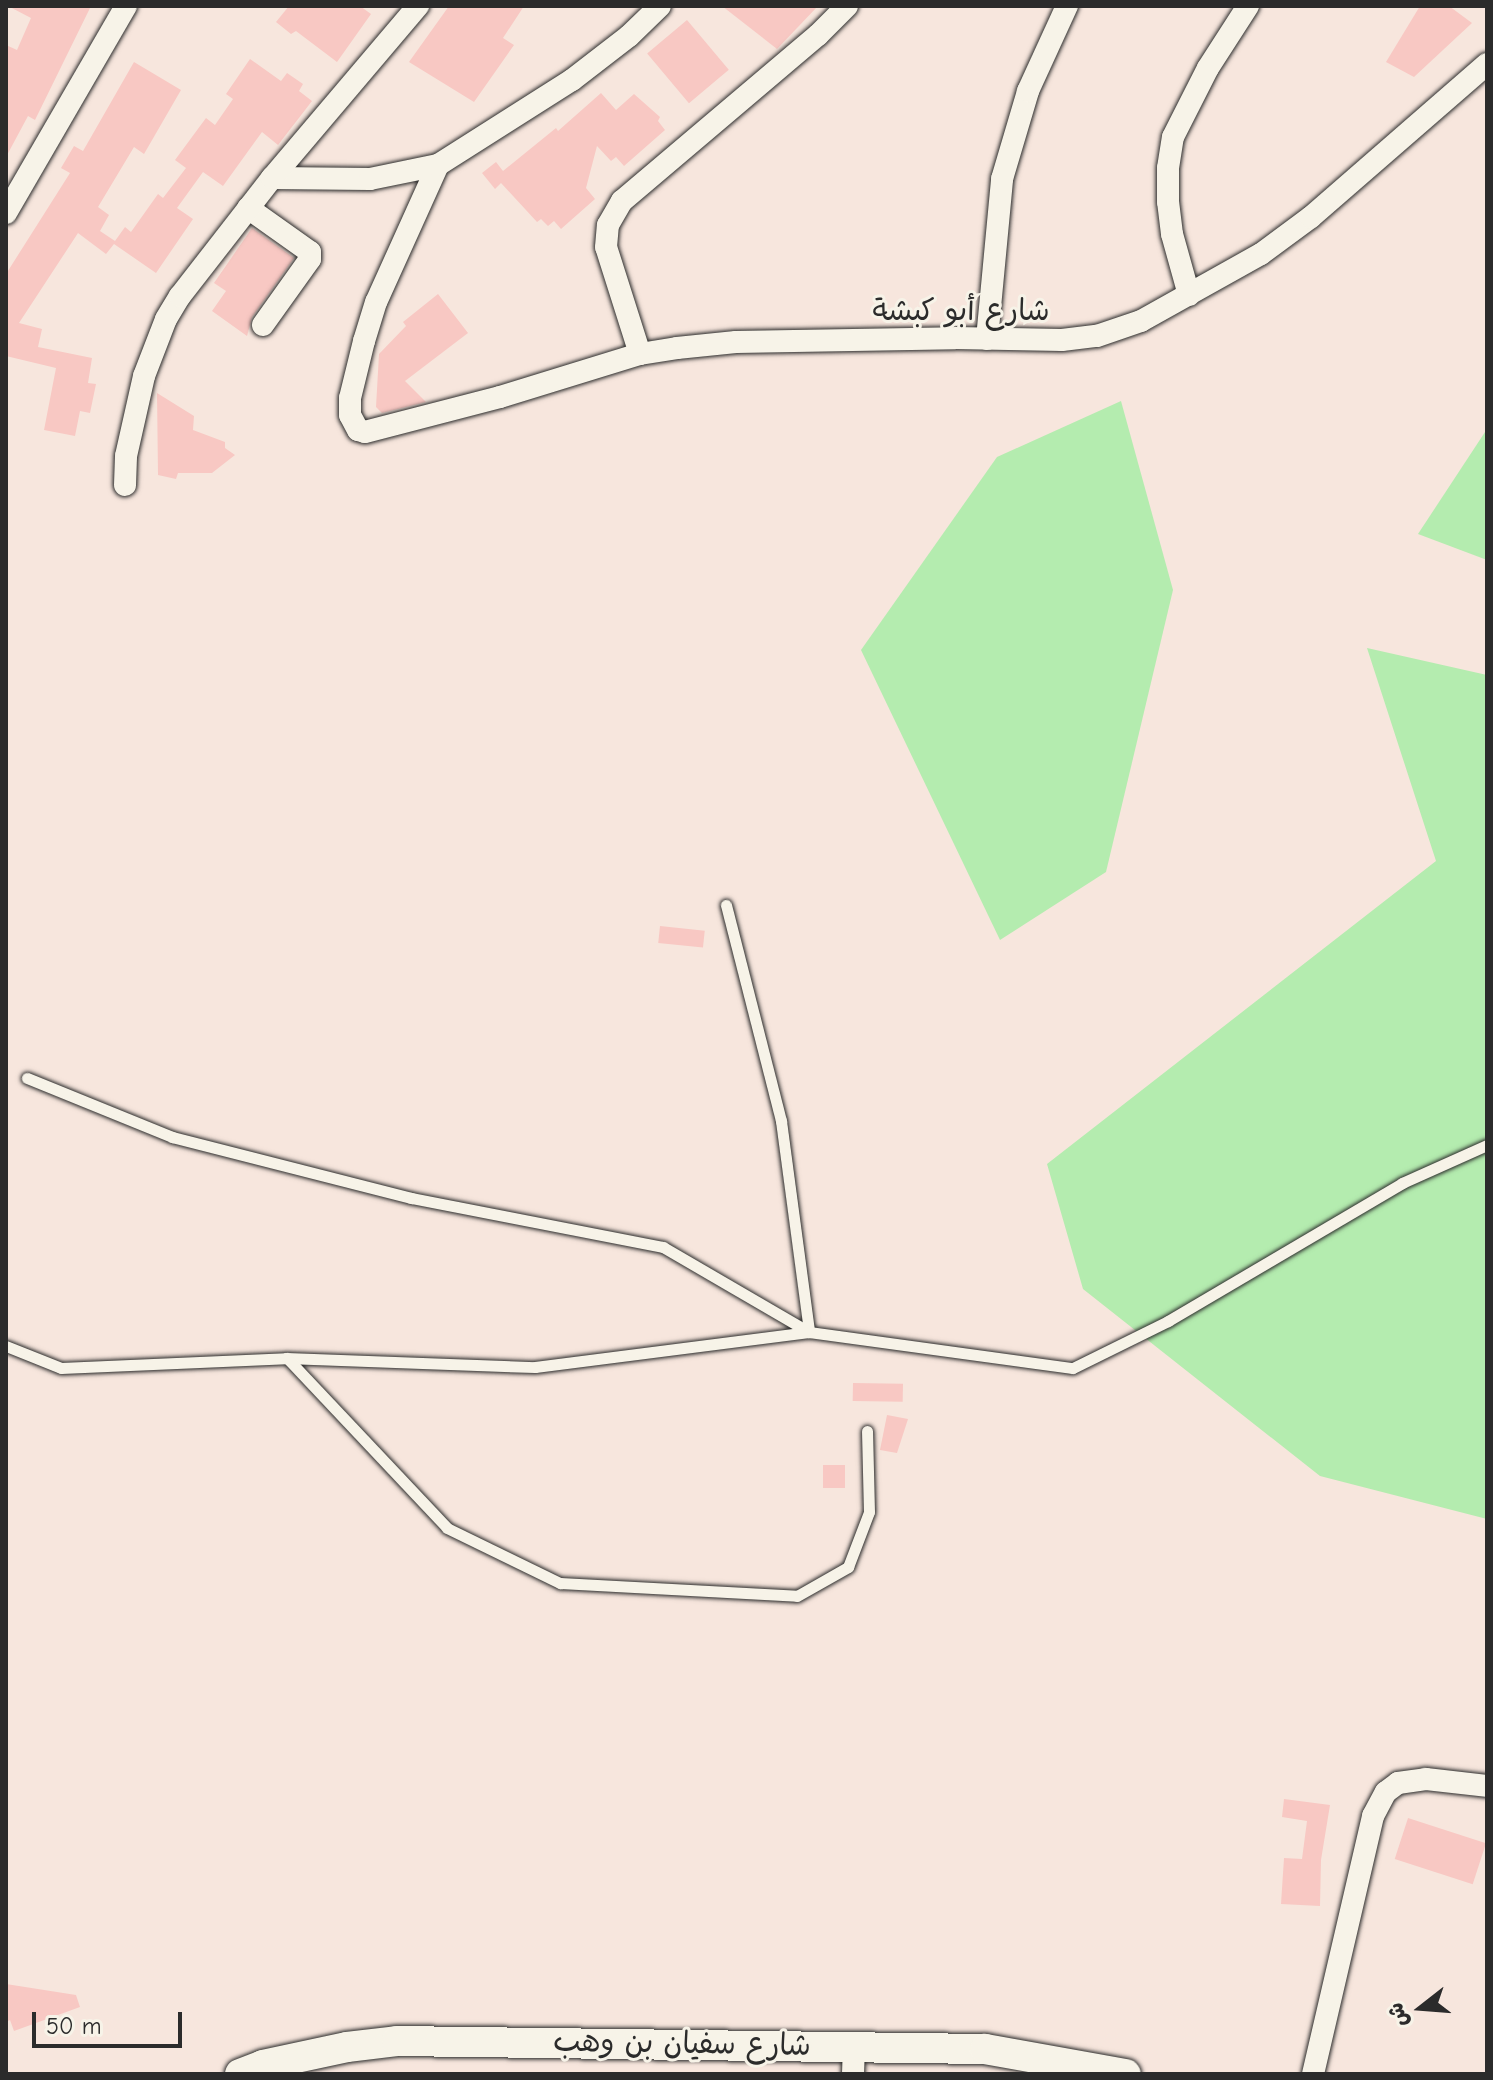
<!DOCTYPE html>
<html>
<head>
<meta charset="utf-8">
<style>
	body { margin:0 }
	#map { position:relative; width:1493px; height:2080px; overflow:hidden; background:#f7e6dd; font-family:"Comic Neue","Playpen Sans Arabic",sans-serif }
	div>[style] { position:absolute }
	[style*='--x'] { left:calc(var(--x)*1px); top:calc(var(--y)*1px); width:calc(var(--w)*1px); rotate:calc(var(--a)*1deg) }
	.green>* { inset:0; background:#b4ecaf }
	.building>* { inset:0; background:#f8c8c3; transform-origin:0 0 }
	.roads { filter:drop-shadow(0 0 2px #2b2b2b) drop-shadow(0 0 2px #2b2b2b) }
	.lane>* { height:11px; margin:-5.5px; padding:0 5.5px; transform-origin:5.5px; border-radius:5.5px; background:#f7f3e8 }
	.street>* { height:22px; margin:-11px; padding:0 11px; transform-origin:11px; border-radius:11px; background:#f7f3e8 }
	.secondary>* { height:30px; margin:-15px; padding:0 15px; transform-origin:15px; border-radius:15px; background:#f7f3e8 }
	span { translate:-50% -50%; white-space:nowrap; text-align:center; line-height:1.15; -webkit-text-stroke:6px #f7f3e8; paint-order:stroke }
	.street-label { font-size:30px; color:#2b2b2b }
	.frame { position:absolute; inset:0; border:8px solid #2b2b2b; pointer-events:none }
	.north { position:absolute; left:1381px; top:1968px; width:80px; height:80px; -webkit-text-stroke:6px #f7f3e8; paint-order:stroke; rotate:253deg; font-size:22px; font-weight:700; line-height:32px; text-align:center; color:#2b2b2b }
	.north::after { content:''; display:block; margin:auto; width:28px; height:36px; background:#2b2b2b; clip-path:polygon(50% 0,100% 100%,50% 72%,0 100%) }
	.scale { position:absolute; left:32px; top:2012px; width:150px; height:36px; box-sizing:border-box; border:4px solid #2b2b2b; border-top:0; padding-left:10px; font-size:24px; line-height:28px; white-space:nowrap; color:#2b2b2b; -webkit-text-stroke:6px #f7f3e8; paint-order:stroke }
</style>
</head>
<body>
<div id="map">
	<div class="green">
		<i style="clip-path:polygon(1121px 401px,1173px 590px,1106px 872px,1000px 940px,861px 650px,997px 457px)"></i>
		<i style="clip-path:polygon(1487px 429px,1487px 560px,1418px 534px)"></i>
		<i style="clip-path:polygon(1367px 648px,1487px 675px,1487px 1519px,1320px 1476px,1083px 1289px,1047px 1164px,1436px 861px)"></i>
	</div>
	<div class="building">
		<i style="clip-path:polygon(8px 6px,91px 6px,35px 120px,28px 116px,6px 157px,6px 45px,17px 50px,31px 18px)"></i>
		<i style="clip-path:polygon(289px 6px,360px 6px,371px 14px,337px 62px,296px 31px,291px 34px,276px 22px)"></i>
		<i style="clip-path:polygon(449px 6px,524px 6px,503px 38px,514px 45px,474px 102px,409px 62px)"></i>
		<i style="clip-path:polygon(722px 6px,818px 6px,777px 49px)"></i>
		<i style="clip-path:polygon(1420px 6px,1449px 6px,1472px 23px,1414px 77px,1386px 62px)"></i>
		<i style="left:687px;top:20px;width:65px;height:52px;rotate:50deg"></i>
		<i style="clip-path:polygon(250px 59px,281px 81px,287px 73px,303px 84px,299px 91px,312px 101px,278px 145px,262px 132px,223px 186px,203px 172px,177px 208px,193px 219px,156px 273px,114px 244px,106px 254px,78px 233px,19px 323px,42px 329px,38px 347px,92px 358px,88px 383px,96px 384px,90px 413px,80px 411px,75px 436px,44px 430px,56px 368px,6px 356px,6px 274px,70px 173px,61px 168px,74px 146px,83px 151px,134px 62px,181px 90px,144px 154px,134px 147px,98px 207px,109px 215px,100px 231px,115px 241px,125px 227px,131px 232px,158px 194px,163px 198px,186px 168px,175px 160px,206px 118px,215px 125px,233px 99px,226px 94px)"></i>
		<i style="clip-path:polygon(601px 93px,616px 110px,634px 94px,660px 117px,658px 121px,665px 130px,624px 166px,616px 157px,611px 161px,597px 146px,586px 188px,595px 199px,561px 229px,554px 221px,548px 226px,541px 219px,537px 222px,501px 183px,495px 189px,482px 173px,496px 162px,503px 171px,556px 128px,558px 131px)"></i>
		<i style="clip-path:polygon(252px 228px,294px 258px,252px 317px,247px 336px,212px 311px,226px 291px,214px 283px)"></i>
		<i style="clip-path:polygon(438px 294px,468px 333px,405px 381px,426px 402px,382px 413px,376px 407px,379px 354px,406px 326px,403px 322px)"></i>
		<i style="clip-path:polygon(157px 393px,194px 416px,193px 430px,225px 442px,225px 448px,235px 455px,212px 473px,178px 473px,176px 479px,158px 475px)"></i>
		<i style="left:660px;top:926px;width:45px;height:17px;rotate:6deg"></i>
		<i style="left:853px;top:1383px;width:50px;height:18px;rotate:1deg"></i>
		<i style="clip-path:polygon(887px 1415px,908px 1419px,897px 1453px,880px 1450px)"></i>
		<i style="left:823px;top:1465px;width:22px;height:23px"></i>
		<i style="clip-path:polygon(1284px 1799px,1330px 1805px,1321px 1860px,1320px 1906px,1281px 1904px,1284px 1858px,1302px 1859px,1307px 1821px,1282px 1817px)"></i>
		<i style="left:1408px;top:1818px;width:82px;height:43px;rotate:18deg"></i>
		<i style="clip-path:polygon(6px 1984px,76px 1995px,80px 2007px,14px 2031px,10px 2020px,6px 2022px)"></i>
	</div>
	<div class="roads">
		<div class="lane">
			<i style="--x:726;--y:905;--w:223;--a:75.7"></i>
			<i style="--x:781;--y:1121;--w:213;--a:82.4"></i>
			<i style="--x:27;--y:1078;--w:157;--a:22.1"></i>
			<i style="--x:172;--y:1137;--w:247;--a:14.3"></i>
			<i style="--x:411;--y:1198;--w:257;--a:11"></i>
			<i style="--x:663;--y:1247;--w:169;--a:30.2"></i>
			<i style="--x:6;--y:1346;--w:59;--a:21.8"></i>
			<i style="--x:61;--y:1368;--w:225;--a:-2.5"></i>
			<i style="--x:286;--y:1358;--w:249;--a:2.1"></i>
			<i style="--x:535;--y:1367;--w:276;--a:-7.3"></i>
			<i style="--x:809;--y:1332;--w:266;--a:7.8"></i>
			<i style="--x:1073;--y:1368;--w:106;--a:-26.3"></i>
			<i style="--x:1168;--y:1321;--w:272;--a:-30.5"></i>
			<i style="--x:1402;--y:1183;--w:93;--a:-24.1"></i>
			<i style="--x:287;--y:1358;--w:233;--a:46.7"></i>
			<i style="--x:447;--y:1528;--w:126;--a:26"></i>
			<i style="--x:560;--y:1583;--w:237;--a:3.1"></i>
			<i style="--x:797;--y:1596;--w:59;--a:-29.6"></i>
			<i style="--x:848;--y:1567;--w:59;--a:-69.1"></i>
			<i style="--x:869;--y:1512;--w:81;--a:-91.4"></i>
		</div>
		<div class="street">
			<i style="--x:438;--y:165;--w:150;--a:114.3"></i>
			<i style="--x:376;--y:302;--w:41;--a:107.1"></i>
			<i style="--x:364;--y:341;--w:59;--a:103.8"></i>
			<i style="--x:350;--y:398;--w:17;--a:90"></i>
			<i style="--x:350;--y:415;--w:17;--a:62"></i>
			<i style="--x:358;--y:430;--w:7;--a:16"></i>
			<i style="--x:365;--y:432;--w:139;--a:-14.5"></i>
			<i style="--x:500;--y:397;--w:146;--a:-17.1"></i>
			<i style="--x:640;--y:354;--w:37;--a:-9"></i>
			<i style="--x:677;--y:348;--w:59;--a:-5.8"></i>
			<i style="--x:736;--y:342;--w:219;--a:-1"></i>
			<i style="--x:955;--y:338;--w:107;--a:1.1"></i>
			<i style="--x:1062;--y:340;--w:35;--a:-7"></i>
			<i style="--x:1097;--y:336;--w:46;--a:-18.8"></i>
			<i style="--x:1141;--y:321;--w:137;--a:-29.2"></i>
			<i style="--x:1261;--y:254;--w:62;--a:-36.5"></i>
			<i style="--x:1311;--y:217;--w:233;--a:-41"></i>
			<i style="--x:272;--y:178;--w:98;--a:0.6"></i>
			<i style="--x:370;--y:179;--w:69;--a:-11.6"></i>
			<i style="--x:438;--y:165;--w:159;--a:-32.4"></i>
			<i style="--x:572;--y:80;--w:72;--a:-37.7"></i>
			<i style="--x:629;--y:36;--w:43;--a:-44.1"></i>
			<i style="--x:248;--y:208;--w:76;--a:35.4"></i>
			<i style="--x:310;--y:252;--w:7;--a:90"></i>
			<i style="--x:310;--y:259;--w:81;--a:125.5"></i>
			<i style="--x:6;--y:213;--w:239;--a:-59.9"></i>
			<i style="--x:1189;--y:295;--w:63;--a:-105.6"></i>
			<i style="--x:1172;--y:234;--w:32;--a:-97"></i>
			<i style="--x:1168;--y:202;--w:34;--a:-90"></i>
			<i style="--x:1168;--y:168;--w:31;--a:-81"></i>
			<i style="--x:1173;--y:137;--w:77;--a:-63.1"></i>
			<i style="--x:1208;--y:68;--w:74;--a:-57.2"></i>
			<i style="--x:987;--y:339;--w:161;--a:-84.6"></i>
			<i style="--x:1002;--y:179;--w:92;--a:-73.5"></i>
			<i style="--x:1028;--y:91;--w:94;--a:-65.4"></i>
			<i style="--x:640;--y:354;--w:112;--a:-107.6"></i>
			<i style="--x:606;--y:247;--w:22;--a:-85"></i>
			<i style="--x:608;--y:225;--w:28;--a:-60"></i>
			<i style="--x:622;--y:201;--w:257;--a:-40.3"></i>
			<i style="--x:818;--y:35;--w:41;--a:-45"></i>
			<i style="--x:125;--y:485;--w:29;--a:-88"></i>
			<i style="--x:126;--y:456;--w:82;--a:-77.3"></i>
			<i style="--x:144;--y:376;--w:61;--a:-68.9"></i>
			<i style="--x:166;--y:319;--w:27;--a:-59"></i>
			<i style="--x:180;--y:296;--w:150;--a:-52.1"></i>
			<i style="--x:272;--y:178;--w:226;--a:-49.7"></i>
			<i style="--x:853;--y:2074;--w:28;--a:-88"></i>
			<i style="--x:1313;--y:2074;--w:265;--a:-76.9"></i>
			<i style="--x:1373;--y:1816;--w:27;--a:-62"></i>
			<i style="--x:1386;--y:1792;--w:15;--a:-37"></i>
			<i style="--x:1398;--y:1783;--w:28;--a:-8"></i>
			<i style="--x:1426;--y:1779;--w:61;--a:6.5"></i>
		</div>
		<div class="secondary">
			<i style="--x:240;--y:2074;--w:25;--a:-21"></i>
			<i style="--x:263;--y:2065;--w:86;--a:-12.1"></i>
			<i style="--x:347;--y:2047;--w:50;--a:-6.8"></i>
			<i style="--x:397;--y:2041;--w:588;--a:0.78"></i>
			<i style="--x:985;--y:2049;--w:143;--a:10.1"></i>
		</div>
	</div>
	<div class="street-label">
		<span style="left:961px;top:311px">شارع أبو كبشة</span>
		<span style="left:682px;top:2044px;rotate:1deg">شارع سفيان بن وهب</span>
	</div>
	<div class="frame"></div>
	<div class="north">ش</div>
	<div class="scale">50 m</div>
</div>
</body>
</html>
